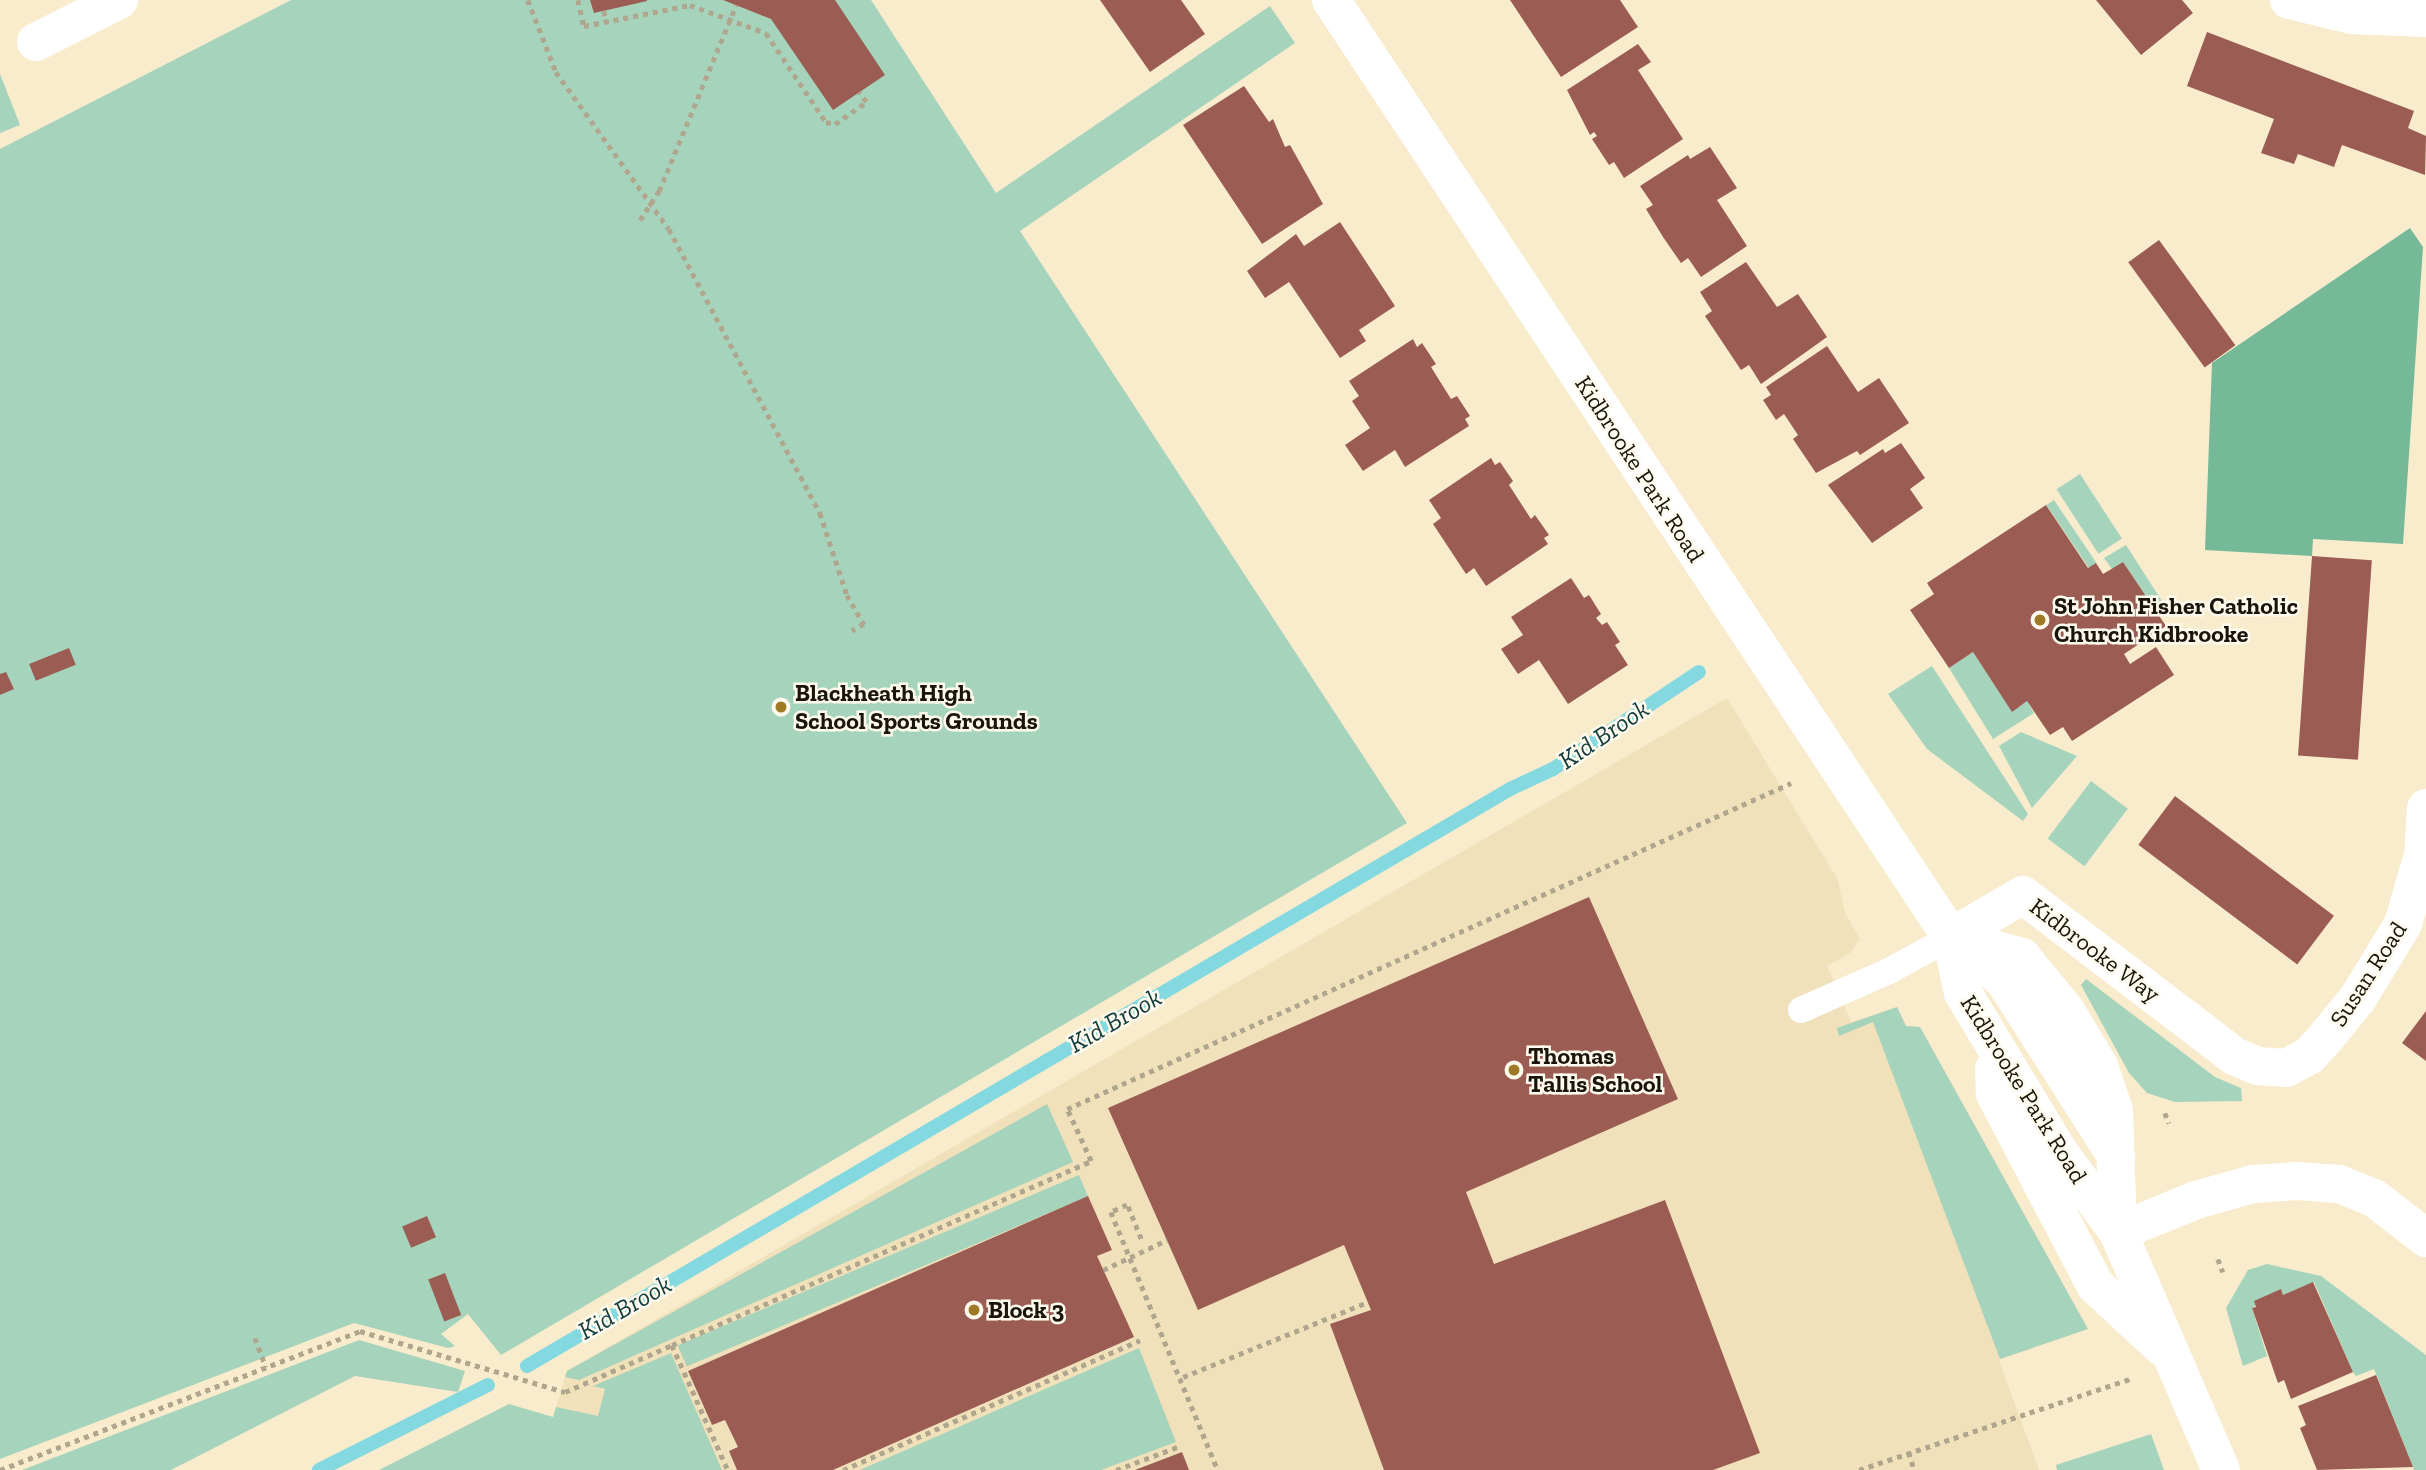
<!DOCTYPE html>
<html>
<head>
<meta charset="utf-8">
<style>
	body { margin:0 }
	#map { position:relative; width:2426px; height:1470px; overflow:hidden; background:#f8eccd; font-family:"Zilla Slab",serif }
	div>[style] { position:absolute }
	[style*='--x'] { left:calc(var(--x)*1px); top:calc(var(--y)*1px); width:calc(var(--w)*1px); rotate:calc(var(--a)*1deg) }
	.built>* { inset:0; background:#f0e1bb }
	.green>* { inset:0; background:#a6d3bc; transform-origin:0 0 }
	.forest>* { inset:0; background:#75b999 }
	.stream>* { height:14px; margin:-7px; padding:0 7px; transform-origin:7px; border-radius:7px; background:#83d9df }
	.building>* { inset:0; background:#9b5d53; transform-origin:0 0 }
	.path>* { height:4.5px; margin-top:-2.25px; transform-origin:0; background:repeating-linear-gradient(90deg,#b0a68e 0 5px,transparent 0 10px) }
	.lane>* { height:26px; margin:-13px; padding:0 13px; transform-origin:13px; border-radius:13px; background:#fff }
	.street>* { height:38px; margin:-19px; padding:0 19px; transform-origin:19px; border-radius:19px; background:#fff }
	.secondary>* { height:38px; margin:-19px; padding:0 19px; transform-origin:19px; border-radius:19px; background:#fff }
	.primary>* { height:38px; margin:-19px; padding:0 19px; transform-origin:19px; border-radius:19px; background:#fff }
	.dots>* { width:19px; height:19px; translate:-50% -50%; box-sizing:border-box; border:4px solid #fefaed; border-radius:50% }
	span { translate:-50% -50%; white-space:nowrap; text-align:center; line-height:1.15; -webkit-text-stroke:5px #fefaed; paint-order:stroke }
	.street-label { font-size:24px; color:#19150a }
	.poi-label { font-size:24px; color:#19150a; font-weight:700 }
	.left { translate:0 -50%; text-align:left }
	.water-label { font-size:26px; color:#123b3e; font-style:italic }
</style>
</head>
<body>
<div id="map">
	<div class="built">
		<i style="clip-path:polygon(1727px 698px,1838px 880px,1845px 913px,1860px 939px,1850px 953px,1827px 966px,1851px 1022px,1897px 1007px,1906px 1026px,1920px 1027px,2088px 1329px,1999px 1360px,2039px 1470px,570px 1470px,553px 1417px,567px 1371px)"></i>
	</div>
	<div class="green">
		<i style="clip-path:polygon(291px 0,871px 0,996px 193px,1270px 6px,1295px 43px,1020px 231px,1407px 823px,501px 1355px,468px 1314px,441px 1334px,455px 1346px,448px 1348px,354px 1323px,0 1459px,0 149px)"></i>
		<i style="clip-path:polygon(0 74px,20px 125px,0 133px)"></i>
		<i style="left:2080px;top:474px;width:77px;height:28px;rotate:57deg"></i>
		<i style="left:2054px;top:500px;width:76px;height:9px;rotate:56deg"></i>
		<i style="clip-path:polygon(2126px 545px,2167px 609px,2158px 614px,2123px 562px,2112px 569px,2104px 558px)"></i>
		<i style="clip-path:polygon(1973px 652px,2012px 711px,2027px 701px,2034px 713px,1993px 739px,1949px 668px)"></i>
		<i style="clip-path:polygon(1932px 666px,2028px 814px,2023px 821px,1927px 749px,1888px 694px)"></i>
		<i style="clip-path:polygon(2021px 732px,2077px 756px,2032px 808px,1999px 746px)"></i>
		<i style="left:2091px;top:781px;width:46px;height:72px;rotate:37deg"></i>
		<i style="clip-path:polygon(2086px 979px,2215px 1077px,2241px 1088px,2242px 1101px,2175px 1102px,2147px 1093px,2129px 1073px,2081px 985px)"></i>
		<i style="clip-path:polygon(1897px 1007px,1906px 1026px,1920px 1027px,2088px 1329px,2000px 1359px,1873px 1022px,1839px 1036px,1837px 1028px)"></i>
		<i style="clip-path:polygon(1047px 1104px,1073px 1162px,579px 1380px,565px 1377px,567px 1371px)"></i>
		<i style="left:1079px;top:1175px;width:23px;height:436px;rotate:67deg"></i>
		<i style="clip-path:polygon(2267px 1264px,2321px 1276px,2426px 1355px,2426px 1470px,2414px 1470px,2374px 1369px,2356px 1376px,2353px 1372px,2314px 1282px,2283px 1295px,2281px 1290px,2252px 1308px,2267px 1356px,2243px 1366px,2226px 1308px,2248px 1270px)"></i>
		<i style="clip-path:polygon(359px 1340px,465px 1371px,458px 1392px,355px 1376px,171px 1470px,22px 1470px)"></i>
		<i style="clip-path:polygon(1139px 1348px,1176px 1442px,1101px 1470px,860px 1470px)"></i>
		<i style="clip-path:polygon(671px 1353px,722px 1470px,379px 1470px,509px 1404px,553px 1417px,556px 1407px,598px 1416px,605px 1389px,593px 1386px)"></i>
		<i style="clip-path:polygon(2151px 1434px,2164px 1470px,2057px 1470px,2056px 1465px)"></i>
	</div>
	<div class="forest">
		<i style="clip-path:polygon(2410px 228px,2423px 247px,2403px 544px,2313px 539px,2312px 556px,2205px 550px,2212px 363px)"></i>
	</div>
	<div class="stream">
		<i style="--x:527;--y:1366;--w:1140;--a:-30.41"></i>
		<i style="--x:1510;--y:789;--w:47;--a:-24.9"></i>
		<i style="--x:1553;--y:769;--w:175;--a:-33.6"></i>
		<i style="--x:319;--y:1470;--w:189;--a:-26.7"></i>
	</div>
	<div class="building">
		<i style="clip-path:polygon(590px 0,647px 0,647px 1px,594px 13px)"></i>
		<i style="clip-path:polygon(723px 0,835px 0,885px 75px,833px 110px,771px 19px)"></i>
		<i style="clip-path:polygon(1100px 0,1181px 0,1205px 34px,1150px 72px)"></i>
		<i style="clip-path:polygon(1510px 0,1620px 0,1638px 27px,1561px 77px)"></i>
		<i style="clip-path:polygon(2096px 0,2182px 0,2193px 13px,2141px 55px)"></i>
		<i style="clip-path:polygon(2207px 32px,2414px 111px,2408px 128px,2426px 136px,2425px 175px,2342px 145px,2334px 167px,2298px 154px,2294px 164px,2261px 153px,2274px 119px,2187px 86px)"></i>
		<i style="clip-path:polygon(1638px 44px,1651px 62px,1638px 70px,1683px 139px,1624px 178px,1614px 162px,1609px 165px,1592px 139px,1597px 136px,1594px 132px,1590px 135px,1567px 90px)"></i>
		<i style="clip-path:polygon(1244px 86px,1269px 122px,1273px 119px,1285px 147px,1290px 145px,1323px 204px,1262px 244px,1183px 125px)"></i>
		<i style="clip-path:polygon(1710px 147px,1737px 188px,1717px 200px,1747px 246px,1701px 277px,1688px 258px,1681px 263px,1663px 237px,1646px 209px,1653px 205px,1640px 186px,1688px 155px,1690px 159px)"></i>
		<i style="clip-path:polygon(1340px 222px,1395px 306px,1359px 330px,1366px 341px,1340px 358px,1289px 282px,1265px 298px,1247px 271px,1296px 234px,1304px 246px)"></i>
		<i style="left:2159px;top:240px;width:130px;height:38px;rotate:54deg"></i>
		<i style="clip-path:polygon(1746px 262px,1777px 307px,1798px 294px,1827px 337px,1761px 384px,1749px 365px,1741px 370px,1705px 316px,1712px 311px,1700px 292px)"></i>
		<i style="clip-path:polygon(1413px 339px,1417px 347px,1422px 343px,1436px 364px,1431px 367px,1451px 399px,1457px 396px,1470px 416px,1465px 419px,1469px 426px,1405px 467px,1395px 450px,1363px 471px,1345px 445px,1370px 428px,1352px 401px,1359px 396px,1349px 381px)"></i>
		<i style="clip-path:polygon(1827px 346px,1858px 392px,1879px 378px,1909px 423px,1860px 455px,1857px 451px,1816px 473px,1793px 439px,1798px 435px,1784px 414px,1776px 420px,1763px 400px,1771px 395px,1766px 387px)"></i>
		<i style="clip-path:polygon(1901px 443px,1925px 478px,1910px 489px,1923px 508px,1872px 543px,1828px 485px,1883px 449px,1885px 453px)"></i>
		<i style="clip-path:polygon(1491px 458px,1495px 465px,1500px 462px,1513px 481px,1509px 485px,1531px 519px,1535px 515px,1549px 535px,1544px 538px,1548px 544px,1486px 586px,1474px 568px,1466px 574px,1433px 524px,1441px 518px,1429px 500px)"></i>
		<i style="clip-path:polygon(2046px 505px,2088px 568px,2096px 563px,2103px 574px,2123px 562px,2166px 626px,2124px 654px,2130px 664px,2156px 647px,2174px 675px,2072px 741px,2063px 727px,2050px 735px,2027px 701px,2012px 712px,1973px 652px,1949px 668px,1910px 610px,1934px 594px,1927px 583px)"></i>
		<i style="left:2312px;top:556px;width:60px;height:200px;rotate:4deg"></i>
		<i style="clip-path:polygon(1571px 578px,1584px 598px,1589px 595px,1601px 614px,1596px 618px,1602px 625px,1607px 622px,1620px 642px,1615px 645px,1628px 665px,1568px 704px,1539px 660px,1518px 674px,1501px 649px,1523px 635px,1511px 617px)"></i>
		<i style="left:69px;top:648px;width:18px;height:43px;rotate:68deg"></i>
		<i style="clip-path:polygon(6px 672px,14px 689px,0 695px,0 674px)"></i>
		<i style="left:2175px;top:796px;width:199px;height:61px;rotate:37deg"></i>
		<i style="clip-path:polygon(1589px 897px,1678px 1099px,1466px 1192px,1494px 1264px,1665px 1200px,1760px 1453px,1713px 1470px,1384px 1470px,1330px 1324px,1371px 1310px,1344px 1245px,1198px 1310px,1108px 1108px)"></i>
		<i style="clip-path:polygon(2426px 1011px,2426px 1061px,2402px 1043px)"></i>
		<i style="clip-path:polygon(1088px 1196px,1112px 1250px,1097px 1256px,1134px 1337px,833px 1470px,737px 1470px,729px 1451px,738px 1447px,725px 1420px,712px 1425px,688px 1371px)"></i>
		<i style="left:427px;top:1216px;width:23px;height:27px;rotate:67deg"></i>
		<i style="left:445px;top:1273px;width:45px;height:18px;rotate:69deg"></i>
		<i style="clip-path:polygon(2313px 1282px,2353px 1372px,2291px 1399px,2284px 1380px,2278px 1383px,2252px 1308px,2256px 1307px,2254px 1301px,2281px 1289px,2283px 1295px)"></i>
		<i style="clip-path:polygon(2376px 1375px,2413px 1467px,2317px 1470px,2300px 1428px,2306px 1425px,2298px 1406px)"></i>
		<i style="clip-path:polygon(1182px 1452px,1189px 1470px,1135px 1470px)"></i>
	</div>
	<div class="path">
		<i style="--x:528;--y:0;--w:77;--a:68.7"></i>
		<i style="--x:556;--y:72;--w:193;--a:54.3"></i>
		<i style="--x:669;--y:229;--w:322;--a:62"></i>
		<i style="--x:820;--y:513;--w:86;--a:71.8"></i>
		<i style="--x:847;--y:595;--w:34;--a:60"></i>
		<i style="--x:864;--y:624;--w:14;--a:150"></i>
		<i style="--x:578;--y:0;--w:27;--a:77"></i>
		<i style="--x:584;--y:26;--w:108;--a:-11.2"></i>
		<i style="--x:690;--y:5;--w:81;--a:20.2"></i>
		<i style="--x:766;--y:33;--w:107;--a:56"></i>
		<i style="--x:826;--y:122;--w:9;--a:13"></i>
		<i style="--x:835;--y:124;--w:38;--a:-35"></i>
		<i style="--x:866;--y:102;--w:12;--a:-125"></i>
		<i style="--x:604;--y:11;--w:11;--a:75"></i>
		<i style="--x:640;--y:220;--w:35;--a:-57"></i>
		<i style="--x:659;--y:191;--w:201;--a:-67.5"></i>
		<i style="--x:2165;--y:1113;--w:11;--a:68"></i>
		<i style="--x:1141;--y:1239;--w:37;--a:-112"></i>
		<i style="--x:1127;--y:1205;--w:17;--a:156"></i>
		<i style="--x:1111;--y:1212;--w:279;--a:67.5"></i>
		<i style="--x:2218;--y:1259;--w:14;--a:69"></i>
		<i style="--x:1103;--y:1270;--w:71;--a:-25.1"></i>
		<i style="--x:255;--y:1338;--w:31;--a:69"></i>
		<i style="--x:672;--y:1345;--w:458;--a:-23.7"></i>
		<i style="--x:1091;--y:1161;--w:57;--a:-114.8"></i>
		<i style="--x:1067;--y:1109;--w:794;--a:-24.24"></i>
		<i style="--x:1183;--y:1377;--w:200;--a:-22.1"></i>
		<i style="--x:1909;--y:1452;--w:19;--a:74"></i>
		<i style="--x:0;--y:1470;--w:386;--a:-21.1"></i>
		<i style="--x:360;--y:1331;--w:214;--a:16.6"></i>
		<i style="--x:565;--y:1392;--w:117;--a:-23.7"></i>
		<i style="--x:672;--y:1345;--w:137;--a:65.9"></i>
		<i style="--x:843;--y:1470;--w:324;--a:-23.6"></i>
		<i style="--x:1116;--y:1470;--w:68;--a:-20.6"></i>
		<i style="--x:1859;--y:1470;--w:286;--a:-18.6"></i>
	</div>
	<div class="lane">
		<i style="--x:1801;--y:1010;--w:96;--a:-23.9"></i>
		<i style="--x:1889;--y:971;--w:71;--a:-28.7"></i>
	</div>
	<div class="street">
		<i style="--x:2289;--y:0;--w:65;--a:13.4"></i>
		<i style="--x:2352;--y:15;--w:74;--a:2.3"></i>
		<i style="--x:36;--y:42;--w:93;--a:-26.8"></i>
		<i style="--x:1951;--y:937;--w:83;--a:-30.3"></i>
		<i style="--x:2023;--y:895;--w:265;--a:37.3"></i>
		<i style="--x:2234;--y:1056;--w:26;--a:23"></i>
		<i style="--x:2258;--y:1066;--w:28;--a:4"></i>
		<i style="--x:2286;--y:1068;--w:26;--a:-28"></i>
		<i style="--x:2309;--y:1056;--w:27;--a:-48"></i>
		<i style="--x:2327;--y:1036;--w:49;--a:-50.8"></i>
		<i style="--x:2358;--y:998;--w:87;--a:-58.7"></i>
		<i style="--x:2403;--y:924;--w:72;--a:-73.8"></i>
		<i style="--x:2423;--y:855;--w:47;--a:-86.3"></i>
	</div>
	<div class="secondary">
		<i style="--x:2118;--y:1232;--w:84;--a:-22.3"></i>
		<i style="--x:2196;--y:1200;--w:59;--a:-15.7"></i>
		<i style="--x:2253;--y:1184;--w:45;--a:-3.8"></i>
		<i style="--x:2298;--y:1181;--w:41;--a:4.2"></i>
		<i style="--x:2339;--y:1184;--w:38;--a:22"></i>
		<i style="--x:2374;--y:1198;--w:66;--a:37.6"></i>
	</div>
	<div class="primary">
		<i style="--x:1331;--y:0;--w:1124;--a:56.51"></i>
		<i style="--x:1951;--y:937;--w:68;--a:39.1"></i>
		<i style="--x:2004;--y:980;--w:209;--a:57.5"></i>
		<i style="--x:1951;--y:937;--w:57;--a:77.9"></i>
		<i style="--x:1963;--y:993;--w:186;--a:58.9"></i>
		<i style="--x:2059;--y:1152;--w:99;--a:53.6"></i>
		<i style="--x:2118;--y:1232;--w:259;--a:66.6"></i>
		<i style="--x:1968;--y:942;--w:56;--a:15.5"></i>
		<i style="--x:2022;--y:957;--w:70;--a:50.8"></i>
		<i style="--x:2066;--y:1011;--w:64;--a:59"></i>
		<i style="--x:2099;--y:1066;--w:46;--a:71.2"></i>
		<i style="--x:2114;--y:1110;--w:122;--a:88.1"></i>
		<i style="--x:1994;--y:1069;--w:25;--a:88"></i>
		<i style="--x:1995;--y:1094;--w:217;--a:62.3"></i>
		<i style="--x:2096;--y:1286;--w:90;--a:42.7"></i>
	</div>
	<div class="dots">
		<i style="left:2040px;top:620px;background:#9f7a26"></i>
		<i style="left:781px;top:707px;background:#9f7a26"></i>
		<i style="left:1514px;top:1070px;background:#9f7a26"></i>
		<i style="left:974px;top:1310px;background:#9f7a26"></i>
	</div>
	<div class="street-label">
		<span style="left:1640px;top:469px;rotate:57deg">Kidbrooke Park Road</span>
		<span style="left:2095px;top:950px;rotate:37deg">Kidbrooke Way</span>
		<span style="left:2368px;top:974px;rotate:-57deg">Susan Road</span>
		<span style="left:2024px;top:1089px;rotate:58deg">Kidbrooke Park Road</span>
	</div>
	<div class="poi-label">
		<span class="left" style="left:2054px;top:620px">St John Fisher Catholic<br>Church Kidbrooke</span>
		<span class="left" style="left:795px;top:707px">Blackheath High<br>School Sports Grounds</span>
		<span class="left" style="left:1528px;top:1070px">Thomas<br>Tallis School</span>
		<span class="left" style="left:988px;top:1310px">Block 3</span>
	</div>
	<div class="water-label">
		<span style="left:1604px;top:735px;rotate:-34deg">Kid Brook</span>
		<span style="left:1115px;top:1021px;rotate:-30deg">Kid Brook</span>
		<span style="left:625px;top:1308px;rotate:-30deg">Kid Brook</span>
	</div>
</div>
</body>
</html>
